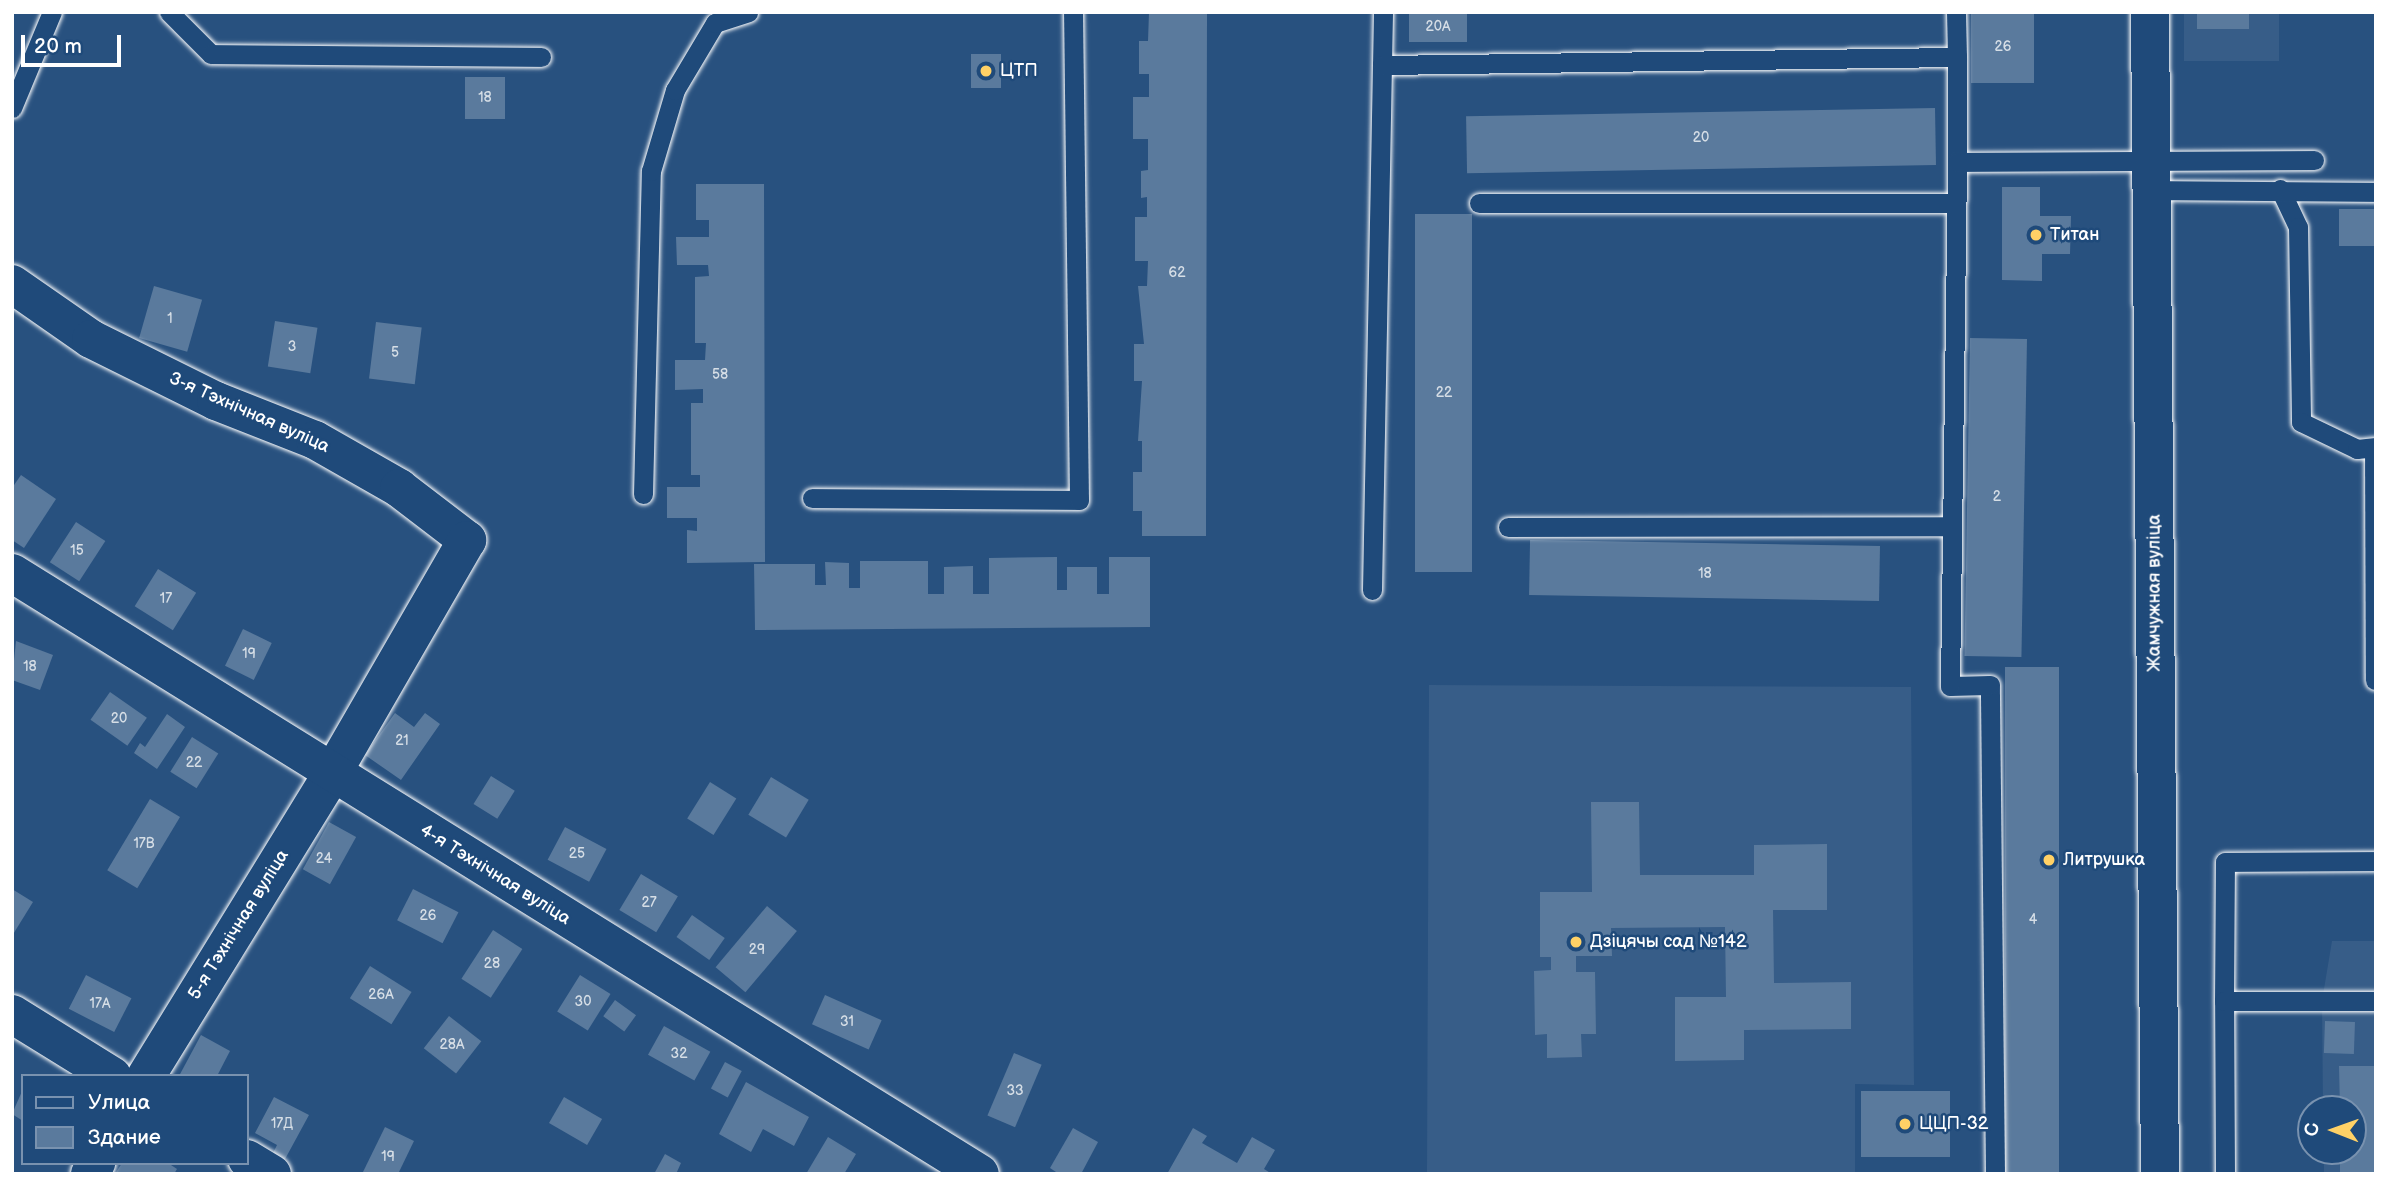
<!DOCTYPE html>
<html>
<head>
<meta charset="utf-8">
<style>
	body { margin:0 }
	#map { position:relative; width:2388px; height:1186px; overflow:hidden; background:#28517f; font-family:"Balsamiq Sans",sans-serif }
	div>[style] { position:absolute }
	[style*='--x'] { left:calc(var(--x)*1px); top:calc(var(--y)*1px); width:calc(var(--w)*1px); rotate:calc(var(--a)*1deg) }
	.built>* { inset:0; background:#375d88; transform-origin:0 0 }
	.building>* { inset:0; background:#5a7a9d; transform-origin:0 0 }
	.roads { filter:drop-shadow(0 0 2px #fff) drop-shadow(0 0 2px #fff) }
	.lane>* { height:19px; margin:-9.5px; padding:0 9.5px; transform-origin:9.5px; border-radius:9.5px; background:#1f4a7a }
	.street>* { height:38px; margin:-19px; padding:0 19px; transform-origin:19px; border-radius:19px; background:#1f4a7a }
	.secondary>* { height:38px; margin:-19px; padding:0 19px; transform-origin:19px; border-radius:19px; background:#1f4a7a }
	.dots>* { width:19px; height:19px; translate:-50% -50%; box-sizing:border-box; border:4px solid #1f4a7a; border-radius:50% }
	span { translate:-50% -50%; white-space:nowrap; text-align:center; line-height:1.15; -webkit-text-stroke:5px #1f4a7a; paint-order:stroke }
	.number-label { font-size:14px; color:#d6dee6 }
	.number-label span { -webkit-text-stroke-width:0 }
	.poi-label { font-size:18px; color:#fff }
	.left { translate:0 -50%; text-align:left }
	.street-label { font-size:18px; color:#fff }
	.frame { position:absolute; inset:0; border:14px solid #fff; pointer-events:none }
	.legend { position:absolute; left:21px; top:1074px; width:228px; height:91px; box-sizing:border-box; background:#1f4a7a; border:2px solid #7992af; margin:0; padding:9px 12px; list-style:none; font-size:21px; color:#fff }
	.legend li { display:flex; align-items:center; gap:14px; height:35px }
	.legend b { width:35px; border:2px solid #7992af }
	.north { position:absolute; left:2297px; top:1095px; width:70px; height:70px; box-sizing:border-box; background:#1f4a7a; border:2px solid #7992af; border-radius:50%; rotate:271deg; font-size:19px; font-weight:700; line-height:28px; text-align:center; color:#fff }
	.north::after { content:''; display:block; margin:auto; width:24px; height:32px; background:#ffd166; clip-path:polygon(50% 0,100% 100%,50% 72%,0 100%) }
	.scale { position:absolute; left:21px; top:35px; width:100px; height:32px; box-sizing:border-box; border:4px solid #fff; border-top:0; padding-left:9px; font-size:21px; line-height:24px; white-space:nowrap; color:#fff; -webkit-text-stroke:5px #1f4a7a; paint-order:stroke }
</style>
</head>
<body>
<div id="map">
	<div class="built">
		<i style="left:2184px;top:12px;width:95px;height:49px"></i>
		<i style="clip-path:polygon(1429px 685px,1911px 687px,1914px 1085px,1855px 1084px,1855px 1174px,1427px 1174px)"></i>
		<i style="clip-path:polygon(2332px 941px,2376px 941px,2376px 1174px,2324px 1174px,2324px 1151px,2353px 1151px,2353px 1109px,2323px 1109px,2322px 1001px)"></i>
	</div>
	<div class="building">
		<i style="clip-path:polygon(1149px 12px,1207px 12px,1206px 536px,1142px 536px,1142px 511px,1133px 511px,1133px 472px,1142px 472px,1142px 441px,1138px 441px,1142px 381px,1134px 381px,1134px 344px,1144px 344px,1138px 286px,1147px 286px,1148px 261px,1135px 261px,1135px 217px,1147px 217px,1147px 197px,1141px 198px,1141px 171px,1148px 170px,1148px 139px,1133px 139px,1133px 97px,1149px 97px,1149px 74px,1139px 74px,1139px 41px,1148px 41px)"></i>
		<i style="left:1409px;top:12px;width:58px;height:30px"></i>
		<i style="left:1971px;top:12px;width:63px;height:71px"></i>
		<i style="left:2197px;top:12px;width:52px;height:17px"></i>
		<i style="left:971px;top:54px;width:30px;height:34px"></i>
		<i style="left:465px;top:77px;width:40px;height:42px"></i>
		<i style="left:1935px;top:108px;width:57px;height:469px;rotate:89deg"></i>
		<i style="clip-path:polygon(696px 184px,764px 184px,765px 562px,687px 563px,687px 530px,697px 531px,697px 518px,667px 518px,667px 487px,700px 487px,700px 475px,691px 475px,691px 403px,703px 403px,703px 389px,675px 390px,675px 360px,705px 360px,706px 343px,695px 343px,695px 277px,709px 276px,708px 265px,677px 265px,676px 237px,709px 237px,709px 220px,696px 220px)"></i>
		<i style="clip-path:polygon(2002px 187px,2040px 187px,2040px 216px,2071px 216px,2070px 254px,2042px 254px,2042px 281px,2002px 280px)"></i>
		<i style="left:2376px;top:209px;width:37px;height:37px;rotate:90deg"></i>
		<i style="left:1472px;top:214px;width:358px;height:57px;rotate:90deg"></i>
		<i style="left:154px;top:286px;width:50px;height:54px;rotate:16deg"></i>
		<i style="left:275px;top:321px;width:43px;height:46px;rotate:9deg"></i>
		<i style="left:376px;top:322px;width:46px;height:57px;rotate:7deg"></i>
		<i style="left:1970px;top:338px;width:57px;height:318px;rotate:1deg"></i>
		<i style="clip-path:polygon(21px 475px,56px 499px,24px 548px,12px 540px,12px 488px)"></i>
		<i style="left:76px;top:522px;width:35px;height:48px;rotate:33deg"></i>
		<i style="left:1880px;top:546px;width:55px;height:350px;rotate:91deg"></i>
		<i style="clip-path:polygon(1057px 557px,1057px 590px,1067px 590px,1067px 567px,1097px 567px,1097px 594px,1109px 594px,1109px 557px,1150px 557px,1150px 627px,755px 630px,754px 564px,815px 564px,815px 585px,826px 585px,825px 562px,849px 563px,849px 588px,860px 588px,860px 561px,928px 561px,928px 594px,944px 594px,944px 567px,973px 566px,973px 594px,989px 594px,989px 558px)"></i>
		<i style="left:158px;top:569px;width:45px;height:44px;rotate:32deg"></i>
		<i style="left:243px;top:629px;width:32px;height:41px;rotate:26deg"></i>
		<i style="clip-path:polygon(16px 641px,53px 655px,40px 690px,12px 680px)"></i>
		<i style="left:2005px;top:667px;width:54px;height:507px"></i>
		<i style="left:110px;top:692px;width:45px;height:34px;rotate:35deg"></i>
		<i style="clip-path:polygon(395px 713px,414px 727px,425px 713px,440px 724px,401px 780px,365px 755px)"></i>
		<i style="clip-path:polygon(167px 714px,185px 727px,157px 769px,134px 753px,140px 743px,145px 747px)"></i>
		<i style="left:192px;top:737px;width:31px;height:41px;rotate:32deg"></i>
		<i style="left:491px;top:776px;width:28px;height:33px;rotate:32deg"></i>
		<i style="left:771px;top:777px;width:44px;height:44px;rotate:31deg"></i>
		<i style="left:710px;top:782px;width:31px;height:43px;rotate:32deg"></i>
		<i style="left:150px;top:799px;width:35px;height:83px;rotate:31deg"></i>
		<i style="clip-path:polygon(1591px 802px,1639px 802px,1640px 875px,1754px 875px,1754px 845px,1827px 844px,1827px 910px,1773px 910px,1774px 983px,1851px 982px,1851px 1029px,1744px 1030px,1744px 1060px,1675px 1061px,1675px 997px,1726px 997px,1725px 927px,1611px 928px,1612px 956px,1576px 956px,1576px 972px,1595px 972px,1596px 1034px,1581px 1034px,1582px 1057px,1547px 1058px,1547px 1034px,1535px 1035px,1534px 971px,1551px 970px,1551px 957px,1540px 957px,1540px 892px,1592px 892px)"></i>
		<i style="left:329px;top:822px;width:31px;height:54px;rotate:29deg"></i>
		<i style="left:565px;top:827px;width:47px;height:37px;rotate:28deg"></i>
		<i style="left:641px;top:874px;width:43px;height:42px;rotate:31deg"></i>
		<i style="clip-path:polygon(12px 889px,33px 902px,12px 936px)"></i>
		<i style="left:413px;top:889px;width:51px;height:35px;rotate:27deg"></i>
		<i style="left:767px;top:906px;width:39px;height:80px;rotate:40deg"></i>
		<i style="left:692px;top:915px;width:40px;height:27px;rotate:35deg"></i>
		<i style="left:493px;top:930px;width:35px;height:58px;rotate:33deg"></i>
		<i style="left:370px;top:966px;width:49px;height:38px;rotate:32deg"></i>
		<i style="left:86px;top:975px;width:51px;height:38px;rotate:27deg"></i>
		<i style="left:580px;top:975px;width:36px;height:43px;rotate:32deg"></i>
		<i style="left:825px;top:995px;width:62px;height:32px;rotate:24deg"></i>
		<i style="left:615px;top:1000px;width:26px;height:20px;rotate:36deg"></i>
		<i style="left:449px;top:1016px;width:41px;height:41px;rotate:38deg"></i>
		<i style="left:2325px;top:1021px;width:30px;height:32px;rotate:2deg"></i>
		<i style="left:664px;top:1026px;width:53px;height:33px;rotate:29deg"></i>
		<i style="clip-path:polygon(201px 1035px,230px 1051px,217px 1076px,179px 1076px)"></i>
		<i style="left:1014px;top:1053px;width:30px;height:68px;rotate:23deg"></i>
		<i style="left:725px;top:1062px;width:19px;height:30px;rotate:28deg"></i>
		<i style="clip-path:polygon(2339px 1066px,2376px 1066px,2376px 1174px,2340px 1174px,2340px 1151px,2353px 1151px,2353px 1109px,2340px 1109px)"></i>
		<i style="clip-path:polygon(746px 1082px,809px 1117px,794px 1146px,763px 1129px,751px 1152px,719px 1134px)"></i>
		<i style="clip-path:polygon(23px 1089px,23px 1121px,12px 1114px)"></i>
		<i style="left:1950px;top:1091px;width:66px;height:89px;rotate:90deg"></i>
		<i style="clip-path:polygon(274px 1097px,309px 1115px,284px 1161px,272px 1155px,277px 1145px,255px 1133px)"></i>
		<i style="left:564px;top:1097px;width:44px;height:30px;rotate:30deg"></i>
		<i style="clip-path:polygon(385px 1127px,414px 1141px,398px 1174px,362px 1174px)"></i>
		<i style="clip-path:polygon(1073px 1128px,1098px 1142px,1081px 1174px,1059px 1174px,1050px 1168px)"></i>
		<i style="clip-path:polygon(1193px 1128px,1207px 1136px,1202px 1143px,1237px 1163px,1252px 1137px,1275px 1150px,1264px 1169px,1272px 1174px,1167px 1174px)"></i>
		<i style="clip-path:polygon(828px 1137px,856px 1154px,844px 1174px,806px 1174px)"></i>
		<i style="clip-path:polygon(665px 1154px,681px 1163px,676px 1174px,654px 1174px)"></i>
		<i style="clip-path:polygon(122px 1163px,168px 1163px,177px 1169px,174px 1174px,115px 1174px)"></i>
	</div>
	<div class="roads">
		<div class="lane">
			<i style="--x:169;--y:12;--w:59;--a:45"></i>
			<i style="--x:211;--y:54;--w:330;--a:0.5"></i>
			<i style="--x:1956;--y:12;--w:45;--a:88.7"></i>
			<i style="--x:1382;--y:65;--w:53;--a:-88.9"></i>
			<i style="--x:12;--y:108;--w:104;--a:-67.4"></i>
			<i style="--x:2280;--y:189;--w:42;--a:64.7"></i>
			<i style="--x:2298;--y:227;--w:195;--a:89.1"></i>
			<i style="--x:2301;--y:422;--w:62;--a:25.7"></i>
			<i style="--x:2357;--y:449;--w:19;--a:-6"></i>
			<i style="--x:2152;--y:190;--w:224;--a:0.5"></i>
			<i style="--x:1479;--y:203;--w:477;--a:0"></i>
			<i style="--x:2374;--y:448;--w:232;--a:89.8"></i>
			<i style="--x:643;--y:494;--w:323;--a:-88.6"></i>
			<i style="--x:651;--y:171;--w:84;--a:-73.5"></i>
			<i style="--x:675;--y:90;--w:78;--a:-59.2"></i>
			<i style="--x:715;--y:23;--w:35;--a:-18"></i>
			<i style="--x:812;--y:498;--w:267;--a:0.4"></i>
			<i style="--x:1079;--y:500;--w:488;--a:-90.7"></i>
			<i style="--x:1508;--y:527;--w:444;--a:-0.1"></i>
			<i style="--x:1372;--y:590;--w:525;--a:-88.91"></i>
			<i style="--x:1382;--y:65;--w:575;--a:-0.8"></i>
			<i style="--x:1957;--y:57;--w:105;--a:90"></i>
			<i style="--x:2224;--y:1001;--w:139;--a:-89.6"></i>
			<i style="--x:2225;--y:862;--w:151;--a:-0.4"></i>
			<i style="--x:1995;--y:1174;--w:489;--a:-90.6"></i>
			<i style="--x:1990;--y:685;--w:40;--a:178.6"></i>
			<i style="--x:1950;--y:686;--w:524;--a:-89.23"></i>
			<i style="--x:1957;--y:162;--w:357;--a:-0.3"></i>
			<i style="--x:2225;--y:1174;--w:173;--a:-90.3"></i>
			<i style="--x:2224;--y:1001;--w:152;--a:0"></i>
		</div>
		<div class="street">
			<i style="--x:12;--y:284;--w:96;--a:34.8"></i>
			<i style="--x:91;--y:339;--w:140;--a:26.4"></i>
			<i style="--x:216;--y:401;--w:106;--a:21.5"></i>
			<i style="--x:315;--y:440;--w:97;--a:29.7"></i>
			<i style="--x:399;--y:488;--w:86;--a:37.4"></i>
			<i style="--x:467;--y:540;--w:270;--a:120"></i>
			<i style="--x:332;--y:774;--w:355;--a:121.6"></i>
			<i style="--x:12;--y:573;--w:1139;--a:31.83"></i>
			<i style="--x:12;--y:1014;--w:118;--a:31.8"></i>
			<i style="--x:247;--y:1159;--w:29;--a:31"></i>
			<i style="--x:90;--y:1174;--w:13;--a:-61"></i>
		</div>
		<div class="secondary">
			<i style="--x:2150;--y:12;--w:1162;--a:89.51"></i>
		</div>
	</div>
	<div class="dots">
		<i style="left:986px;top:71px;background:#ffd166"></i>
		<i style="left:2036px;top:235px;background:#ffd166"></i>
		<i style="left:2049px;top:860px;background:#ffd166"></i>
		<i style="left:1576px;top:942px;background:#ffd166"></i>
		<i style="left:1905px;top:1124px;background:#ffd166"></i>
	</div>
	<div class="number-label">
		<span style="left:1438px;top:27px">20А</span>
		<span style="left:2003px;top:47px">26</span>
		<span style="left:485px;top:98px">18</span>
		<span style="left:1701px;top:138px">20</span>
		<span style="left:1177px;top:273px">62</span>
		<span style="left:170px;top:319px">1</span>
		<span style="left:292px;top:347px">3</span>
		<span style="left:395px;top:353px">5</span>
		<span style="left:720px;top:375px">58</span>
		<span style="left:1444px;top:393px">22</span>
		<span style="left:1997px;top:497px">2</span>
		<span style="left:77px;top:551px">15</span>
		<span style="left:1705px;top:574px">18</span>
		<span style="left:166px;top:599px">17</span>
		<span style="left:249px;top:654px">19</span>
		<span style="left:30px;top:667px">18</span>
		<span style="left:119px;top:719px">20</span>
		<span style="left:402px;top:741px">21</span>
		<span style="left:194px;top:763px">22</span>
		<span style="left:144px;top:844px">17В</span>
		<span style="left:577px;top:854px">25</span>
		<span style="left:324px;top:859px">24</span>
		<span style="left:649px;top:903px">27</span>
		<span style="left:428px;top:916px">26</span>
		<span style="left:2033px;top:920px">4</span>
		<span style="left:757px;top:950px">29</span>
		<span style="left:492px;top:964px">28</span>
		<span style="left:381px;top:995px">26А</span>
		<span style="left:583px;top:1002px">30</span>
		<span style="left:100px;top:1004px">17А</span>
		<span style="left:847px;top:1022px">31</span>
		<span style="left:452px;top:1045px">28А</span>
		<span style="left:679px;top:1054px">32</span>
		<span style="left:1015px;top:1091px">33</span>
		<span style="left:282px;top:1124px">17Д</span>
		<span style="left:388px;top:1157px">19</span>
	</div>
	<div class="poi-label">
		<span class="left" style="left:1000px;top:71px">ЦТП</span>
		<span class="left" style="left:2050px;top:235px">Титан</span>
		<span class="left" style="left:2063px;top:860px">Литрушка</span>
		<span class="left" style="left:1590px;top:942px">Дзіцячы сад №142</span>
		<span class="left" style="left:1919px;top:1124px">ЦЦП-32</span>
	</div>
	<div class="street-label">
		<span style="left:249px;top:413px;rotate:24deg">3-я Тэхнічная вуліца</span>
		<span style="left:2155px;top:593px;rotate:-90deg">Жамчужная вуліца</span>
		<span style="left:495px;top:875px;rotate:32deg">4-я Тэхнічная вуліца</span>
		<span style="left:239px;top:925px;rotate:-58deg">5-я Тэхнічная вуліца</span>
	</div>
	<div class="frame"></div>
	<ul class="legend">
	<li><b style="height:9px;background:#1f4a7a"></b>Улица</li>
	<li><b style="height:19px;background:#5a7a9d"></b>Здание</li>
	</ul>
	<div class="north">С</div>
	<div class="scale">20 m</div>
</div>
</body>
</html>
